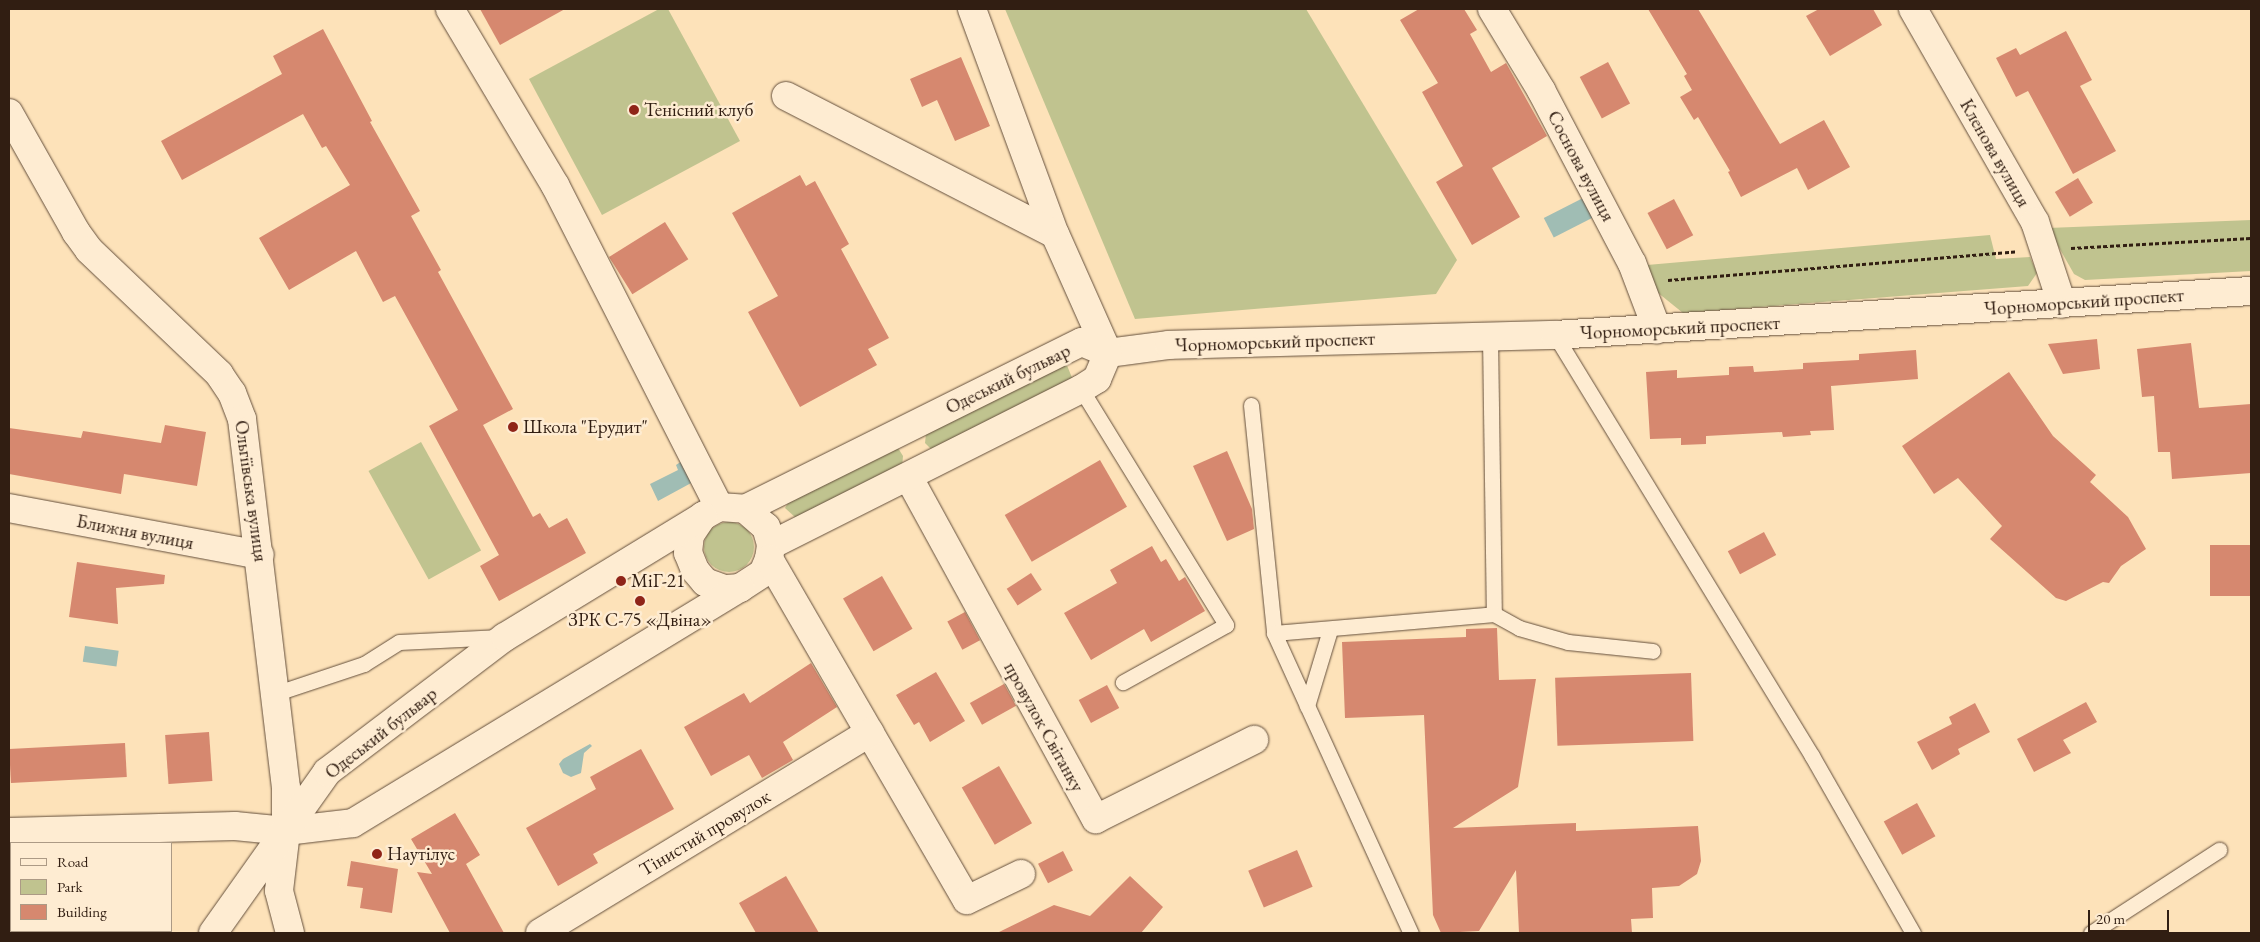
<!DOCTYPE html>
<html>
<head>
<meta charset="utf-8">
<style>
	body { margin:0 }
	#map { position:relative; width:2260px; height:942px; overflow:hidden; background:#fde2b9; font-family:"EB Garamond",serif }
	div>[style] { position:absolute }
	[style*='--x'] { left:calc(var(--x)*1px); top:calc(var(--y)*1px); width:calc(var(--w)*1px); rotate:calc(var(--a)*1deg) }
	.green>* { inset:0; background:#c0c38f; transform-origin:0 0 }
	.round { border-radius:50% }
	.water>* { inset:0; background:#a0bdb4; transform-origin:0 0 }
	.building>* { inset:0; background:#d6886f; transform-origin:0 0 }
	.path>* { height:3px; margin-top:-1.5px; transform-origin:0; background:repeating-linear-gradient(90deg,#311e12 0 4px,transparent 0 6.5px) }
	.roads { filter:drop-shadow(0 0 1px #644f3c) drop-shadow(0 0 1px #644f3c) }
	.lane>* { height:15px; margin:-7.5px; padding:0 7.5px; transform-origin:7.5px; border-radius:7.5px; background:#feecd2 }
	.street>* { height:28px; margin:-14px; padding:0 14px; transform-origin:14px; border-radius:14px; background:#feecd2 }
	.dots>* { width:14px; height:14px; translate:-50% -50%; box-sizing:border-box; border:2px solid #feecd2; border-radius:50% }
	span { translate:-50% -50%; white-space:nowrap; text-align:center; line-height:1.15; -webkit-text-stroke:5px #feecd2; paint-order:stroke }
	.poi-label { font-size:19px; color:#311e12 }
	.left { translate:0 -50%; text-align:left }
	.street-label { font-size:19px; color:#311e12 }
	.frame { position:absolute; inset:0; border:10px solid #311e12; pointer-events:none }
	.legend { position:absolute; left:10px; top:842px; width:162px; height:90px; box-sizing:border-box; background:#feecd2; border:1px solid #ac9a85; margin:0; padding:6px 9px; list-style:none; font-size:15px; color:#311e12 }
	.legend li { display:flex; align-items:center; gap:10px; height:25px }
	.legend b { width:25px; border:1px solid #ac9a85 }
	.scale { position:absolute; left:2088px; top:910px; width:81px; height:22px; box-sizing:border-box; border:2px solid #311e12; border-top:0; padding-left:6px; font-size:15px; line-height:18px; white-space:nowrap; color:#311e12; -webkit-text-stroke:4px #feecd2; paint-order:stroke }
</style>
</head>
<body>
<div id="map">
	<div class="green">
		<i style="clip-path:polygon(659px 9px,668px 9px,740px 141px,602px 215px,529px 79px)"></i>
		<i style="clip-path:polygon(1005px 9px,1306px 9px,1457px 260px,1436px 294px,1135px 319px)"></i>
		<i style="clip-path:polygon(2251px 220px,2251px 271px,2085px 280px,2074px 274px,2048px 228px)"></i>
		<i style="clip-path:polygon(1990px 235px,1996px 259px,2030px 257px,2037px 273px,2028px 286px,1683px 313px,1657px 292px,1647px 265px)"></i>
		<i style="clip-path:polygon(1066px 363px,1075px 385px,933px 451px,925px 443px,926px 434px)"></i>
		<i style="left:421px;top:442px;width:124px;height:60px;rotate:61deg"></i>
		<i style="clip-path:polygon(898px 448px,903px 456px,902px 467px,796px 518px,785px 508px,788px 503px)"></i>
		<i class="round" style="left:704px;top:522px;width:50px;height:50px"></i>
	</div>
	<div class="water">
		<i style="left:1583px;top:198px;width:22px;height:44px;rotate:63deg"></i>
		<i style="clip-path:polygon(682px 461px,693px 482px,658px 501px,650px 484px,678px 470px,676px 465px)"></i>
		<i style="left:85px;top:646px;width:34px;height:16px;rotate:8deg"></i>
		<i style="clip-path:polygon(590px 744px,592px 746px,584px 753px,581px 773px,571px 777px,563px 773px,559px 764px,563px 759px)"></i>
	</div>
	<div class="building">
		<i style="clip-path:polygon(480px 9px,565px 9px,500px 45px)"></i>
		<i style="clip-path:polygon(1419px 9px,1464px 9px,1477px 30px,1470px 34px,1491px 72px,1506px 63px,1547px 136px,1492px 168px,1520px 217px,1472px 245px,1436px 182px,1463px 166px,1422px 92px,1438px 83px,1400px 20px)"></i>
		<i style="clip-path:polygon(1648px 9px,1698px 9px,1780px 144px,1824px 120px,1850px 167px,1808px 190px,1797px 168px,1741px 197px,1728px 172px,1730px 171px,1698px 117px,1694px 120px,1680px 97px,1692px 90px,1684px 76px,1687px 74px)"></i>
		<i style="clip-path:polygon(1819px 9px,1873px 9px,1882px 25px,1830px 56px,1806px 16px)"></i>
		<i style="clip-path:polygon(323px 29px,372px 121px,370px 122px,420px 211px,411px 216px,441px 270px,438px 272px,513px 409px,483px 425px,533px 517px,540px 513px,549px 528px,567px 518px,586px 553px,499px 601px,480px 566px,499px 555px,429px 426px,458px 410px,395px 296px,383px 302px,356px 251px,289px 290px,259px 238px,350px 185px,326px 146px,322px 148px,303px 114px,182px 180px,161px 141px,282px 74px,273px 56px)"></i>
		<i style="clip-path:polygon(2066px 31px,2092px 80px,2080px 86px,2116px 151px,2073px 174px,2028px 91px,2016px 97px,1996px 58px,2016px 48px,2020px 55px)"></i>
		<i style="clip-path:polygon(961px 57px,990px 126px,955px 141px,937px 100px,922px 107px,910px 79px)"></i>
		<i style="left:1608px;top:62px;width:47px;height:32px;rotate:62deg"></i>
		<i style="clip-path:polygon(800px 175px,806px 186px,815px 181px,849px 244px,841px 249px,889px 338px,868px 349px,877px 365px,800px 407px,748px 312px,778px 296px,732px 213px)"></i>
		<i style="left:2078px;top:178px;width:29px;height:27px;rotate:59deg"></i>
		<i style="left:1674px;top:199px;width:41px;height:30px;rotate:62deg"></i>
		<i style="left:665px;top:222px;width:44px;height:66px;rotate:58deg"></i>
		<i style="clip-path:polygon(2097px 339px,2100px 369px,2063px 374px,2048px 344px)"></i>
		<i style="clip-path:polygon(2191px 343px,2199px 408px,2251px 404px,2251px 473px,2172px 479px,2170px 452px,2158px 452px,2154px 396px,2142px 397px,2137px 349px)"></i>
		<i style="clip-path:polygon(1916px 350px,1918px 379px,1831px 386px,1834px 430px,1810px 431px,1811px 435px,1783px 437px,1782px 432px,1706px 436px,1706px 444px,1681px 445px,1681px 438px,1650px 439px,1646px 372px,1677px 370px,1677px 378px,1729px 375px,1729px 367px,1753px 366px,1754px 372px,1803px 369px,1803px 363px,1859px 360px,1859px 354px)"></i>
		<i style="clip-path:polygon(2009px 372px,2053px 436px,2096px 475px,2090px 482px,2128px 517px,2146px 549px,2121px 566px,2109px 583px,2103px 582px,2066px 601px,2056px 598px,1990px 539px,2002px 526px,1958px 478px,1934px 494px,1902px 446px)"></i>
		<i style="clip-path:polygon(165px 425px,206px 432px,197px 486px,124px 474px,121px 494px,9px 474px,9px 428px,81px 438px,83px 431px,161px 443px)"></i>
		<i style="clip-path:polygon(1227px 451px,1252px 509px,1254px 529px,1227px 541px,1193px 466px)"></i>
		<i style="left:1100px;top:460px;width:54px;height:110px;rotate:60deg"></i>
		<i style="left:1764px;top:532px;width:26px;height:41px;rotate:62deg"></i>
		<i style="left:2251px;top:545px;width:51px;height:41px;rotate:90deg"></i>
		<i style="clip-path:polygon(1152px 546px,1161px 562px,1166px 559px,1179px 581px,1185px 577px,1205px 611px,1151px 642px,1144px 629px,1091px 660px,1064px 613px,1117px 583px,1110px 570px)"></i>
		<i style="clip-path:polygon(77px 562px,165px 575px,164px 584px,116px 588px,118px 624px,69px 617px)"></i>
		<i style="left:1031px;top:573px;width:20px;height:29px;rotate:57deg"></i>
		<i style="left:882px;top:576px;width:61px;height:45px;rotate:60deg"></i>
		<i style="left:965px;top:612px;width:32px;height:20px;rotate:62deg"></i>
		<i style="clip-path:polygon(1497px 628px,1499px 680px,1536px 679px,1518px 787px,1453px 828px,1576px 823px,1576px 831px,1698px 826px,1701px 861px,1697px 874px,1679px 886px,1652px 888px,1653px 918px,1631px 919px,1632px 933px,1519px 933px,1516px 870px,1479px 931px,1441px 933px,1433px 915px,1424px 715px,1345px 718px,1342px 642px,1466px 637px,1466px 629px)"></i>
		<i style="clip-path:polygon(811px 663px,837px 707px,783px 742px,793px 760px,762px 778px,749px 755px,711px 776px,684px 727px,744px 693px,750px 703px)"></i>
		<i style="clip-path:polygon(936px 672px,965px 721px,930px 742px,919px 722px,914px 725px,896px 695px)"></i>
		<i style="left:1691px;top:673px;width:68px;height:136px;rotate:88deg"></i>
		<i style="left:1004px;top:684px;width:25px;height:39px;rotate:61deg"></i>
		<i style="left:1107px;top:685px;width:26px;height:32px;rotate:62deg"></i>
		<i style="clip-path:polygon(2086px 702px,2097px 722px,2063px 740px,2071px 753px,2034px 772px,2017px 739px)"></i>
		<i style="clip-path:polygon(1975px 703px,1990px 732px,1958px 749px,1960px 754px,1932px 770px,1917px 742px,1952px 724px,1949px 717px)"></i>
		<i style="left:209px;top:732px;width:49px;height:44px;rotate:86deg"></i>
		<i style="left:125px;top:743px;width:34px;height:116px;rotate:87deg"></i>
		<i style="clip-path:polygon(641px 749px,674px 809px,593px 854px,598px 863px,558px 886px,526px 828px,596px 789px,590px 777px)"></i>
		<i style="left:999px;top:766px;width:66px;height:43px;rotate:60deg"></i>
		<i style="left:1917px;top:803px;width:38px;height:38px;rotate:61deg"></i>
		<i style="clip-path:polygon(455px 813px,480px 855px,466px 864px,504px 933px,450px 933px,417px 872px,432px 874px,411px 839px)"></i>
		<i style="left:1297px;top:850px;width:40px;height:53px;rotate:67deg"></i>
		<i style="left:1063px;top:851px;width:22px;height:28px;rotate:63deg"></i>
		<i style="clip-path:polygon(351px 861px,398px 869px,392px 913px,360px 908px,363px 888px,347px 886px)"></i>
		<i style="clip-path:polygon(786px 876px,819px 933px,756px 933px,739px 903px)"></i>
		<i style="clip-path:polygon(1130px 876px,1163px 907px,1141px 933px,997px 933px,1054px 905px,1090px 916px)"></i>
	</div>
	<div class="path">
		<i style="--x:2071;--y:248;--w:180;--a:-3.2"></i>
		<i style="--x:1668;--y:280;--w:351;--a:-4.7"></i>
	</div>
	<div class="roads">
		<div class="lane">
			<i style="--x:1555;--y:335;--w:493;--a:58.6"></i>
			<i style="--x:1812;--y:756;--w:204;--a:60.3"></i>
			<i style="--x:1490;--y:336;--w:278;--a:89.2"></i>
			<i style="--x:1081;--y:389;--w:277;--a:58.4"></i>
			<i style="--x:1226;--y:625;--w:118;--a:151"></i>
			<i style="--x:1251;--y:405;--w:229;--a:84.2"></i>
			<i style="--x:1274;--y:633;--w:330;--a:65.5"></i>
			<i style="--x:1274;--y:633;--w:221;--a:-4.9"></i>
			<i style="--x:1494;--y:614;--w:29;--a:29"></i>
			<i style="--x:1519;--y:628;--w:51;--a:15.9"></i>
			<i style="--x:1568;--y:642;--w:85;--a:6"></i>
			<i style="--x:277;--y:693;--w:92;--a:-18.4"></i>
			<i style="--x:364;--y:664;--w:41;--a:-32.2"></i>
			<i style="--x:399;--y:642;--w:102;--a:-2.8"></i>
			<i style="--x:1307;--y:706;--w:79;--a:-73.2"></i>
			<i style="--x:2091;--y:933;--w:153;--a:-33"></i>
		</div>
		<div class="street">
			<i style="--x:450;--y:9;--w:205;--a:59.2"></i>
			<i style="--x:555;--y:185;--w:361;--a:63"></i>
			<i style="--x:719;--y:507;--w:26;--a:4"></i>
			<i style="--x:745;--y:509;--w:28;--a:41"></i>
			<i style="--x:766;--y:527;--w:19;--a:74"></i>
			<i style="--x:771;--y:545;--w:14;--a:98"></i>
			<i style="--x:769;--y:559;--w:15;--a:113"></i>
			<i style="--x:763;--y:573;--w:27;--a:147"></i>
			<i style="--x:740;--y:588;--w:16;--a:176"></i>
			<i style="--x:724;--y:589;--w:20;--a:-160"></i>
			<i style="--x:705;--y:582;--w:16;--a:-130"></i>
			<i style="--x:695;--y:570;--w:18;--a:-112"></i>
			<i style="--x:688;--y:553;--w:18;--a:-84"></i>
			<i style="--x:690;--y:535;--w:23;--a:-56"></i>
			<i style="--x:703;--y:516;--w:18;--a:-29"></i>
			<i style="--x:972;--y:9;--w:240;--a:69.8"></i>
			<i style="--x:1492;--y:9;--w:95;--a:58.8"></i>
			<i style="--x:1541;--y:90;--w:195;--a:62.3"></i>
			<i style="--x:1632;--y:263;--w:71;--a:69.3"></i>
			<i style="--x:1913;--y:9;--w:245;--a:60.2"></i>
			<i style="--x:2035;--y:222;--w:86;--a:71.8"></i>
			<i style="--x:786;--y:96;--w:302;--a:27.2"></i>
			<i style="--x:1055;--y:234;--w:130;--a:66"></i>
			<i style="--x:9;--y:113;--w:137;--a:60.6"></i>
			<i style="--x:76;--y:232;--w:22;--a:54"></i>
			<i style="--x:89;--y:250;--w:180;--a:43.6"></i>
			<i style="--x:219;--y:374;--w:23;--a:56"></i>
			<i style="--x:232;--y:393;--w:28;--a:69"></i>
			<i style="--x:242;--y:419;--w:372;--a:83.2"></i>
			<i style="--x:286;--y:788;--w:43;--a:90"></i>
			<i style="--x:286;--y:831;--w:60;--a:96.7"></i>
			<i style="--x:279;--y:891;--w:43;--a:75.3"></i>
			<i style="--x:1108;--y:353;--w:62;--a:-7.5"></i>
			<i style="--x:1169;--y:345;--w:386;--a:-1.5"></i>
			<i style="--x:1555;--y:335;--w:697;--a:-3.62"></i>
			<i style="--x:909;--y:478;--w:389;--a:61.3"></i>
			<i style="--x:1096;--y:819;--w:177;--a:-26.6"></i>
			<i style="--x:9;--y:508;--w:255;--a:10.6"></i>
			<i style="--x:745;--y:509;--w:376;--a:-26.4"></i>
			<i style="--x:1082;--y:342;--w:28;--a:23"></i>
			<i style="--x:771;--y:545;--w:347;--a:-26.7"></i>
			<i style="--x:1081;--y:389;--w:19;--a:-32"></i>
			<i style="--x:1097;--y:379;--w:28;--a:-67"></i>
			<i style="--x:769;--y:559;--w:394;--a:59.9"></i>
			<i style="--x:967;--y:900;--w:60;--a:-25.7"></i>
			<i style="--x:9;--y:832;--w:226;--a:-1.5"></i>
			<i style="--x:235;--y:826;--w:51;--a:5.6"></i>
			<i style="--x:286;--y:831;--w:67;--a:-6.8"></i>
			<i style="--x:353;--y:823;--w:453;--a:-31.3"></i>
			<i style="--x:213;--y:933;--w:197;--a:-54.7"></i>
			<i style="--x:327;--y:772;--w:223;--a:-37.2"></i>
			<i style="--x:505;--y:637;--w:232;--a:-31.4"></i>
			<i style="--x:540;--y:933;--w:386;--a:-31.3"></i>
		</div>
	</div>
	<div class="dots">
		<i style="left:634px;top:110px;background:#8f2418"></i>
		<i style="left:513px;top:427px;background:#8f2418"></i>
		<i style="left:621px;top:581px;background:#8f2418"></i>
		<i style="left:640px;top:601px;background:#8f2418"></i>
		<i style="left:377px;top:854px;background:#8f2418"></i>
	</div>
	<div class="poi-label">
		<span class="left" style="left:644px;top:110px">Тенісний клуб</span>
		<span class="left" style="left:523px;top:427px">Школа "Ерудит"</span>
		<span class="left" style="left:631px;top:581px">МіГ-21</span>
		<span style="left:640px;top:620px">ЗРК С-75 «Двіна»</span>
		<span class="left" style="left:387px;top:854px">Наутілус</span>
	</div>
	<div class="street-label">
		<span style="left:1995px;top:153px;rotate:60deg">Кленова вулиця</span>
		<span style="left:1581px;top:166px;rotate:62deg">Соснова вулиця</span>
		<span style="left:2084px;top:302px;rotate:-4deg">Чорноморський проспект</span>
		<span style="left:1680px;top:328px;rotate:-3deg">Чорноморський проспект</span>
		<span style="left:1275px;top:342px;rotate:-2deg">Чорноморський проспект</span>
		<span style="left:1008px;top:379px;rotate:-26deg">Одеський бульвар</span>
		<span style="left:251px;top:491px;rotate:82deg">Ольгіївська вулиця</span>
		<span style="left:135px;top:532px;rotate:11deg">Ближня вулиця</span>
		<span style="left:1044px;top:727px;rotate:61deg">провулок Світанку</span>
		<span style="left:381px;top:733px;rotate:-38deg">Одеський бульвар</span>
		<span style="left:705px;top:833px;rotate:-31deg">Тінистий провулок</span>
	</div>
	<div class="frame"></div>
	<ul class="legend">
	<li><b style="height:6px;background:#feecd2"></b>Road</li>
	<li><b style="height:14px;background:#c0c38f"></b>Park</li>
	<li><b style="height:14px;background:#d6886f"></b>Building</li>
	</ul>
	<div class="scale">20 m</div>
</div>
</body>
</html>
